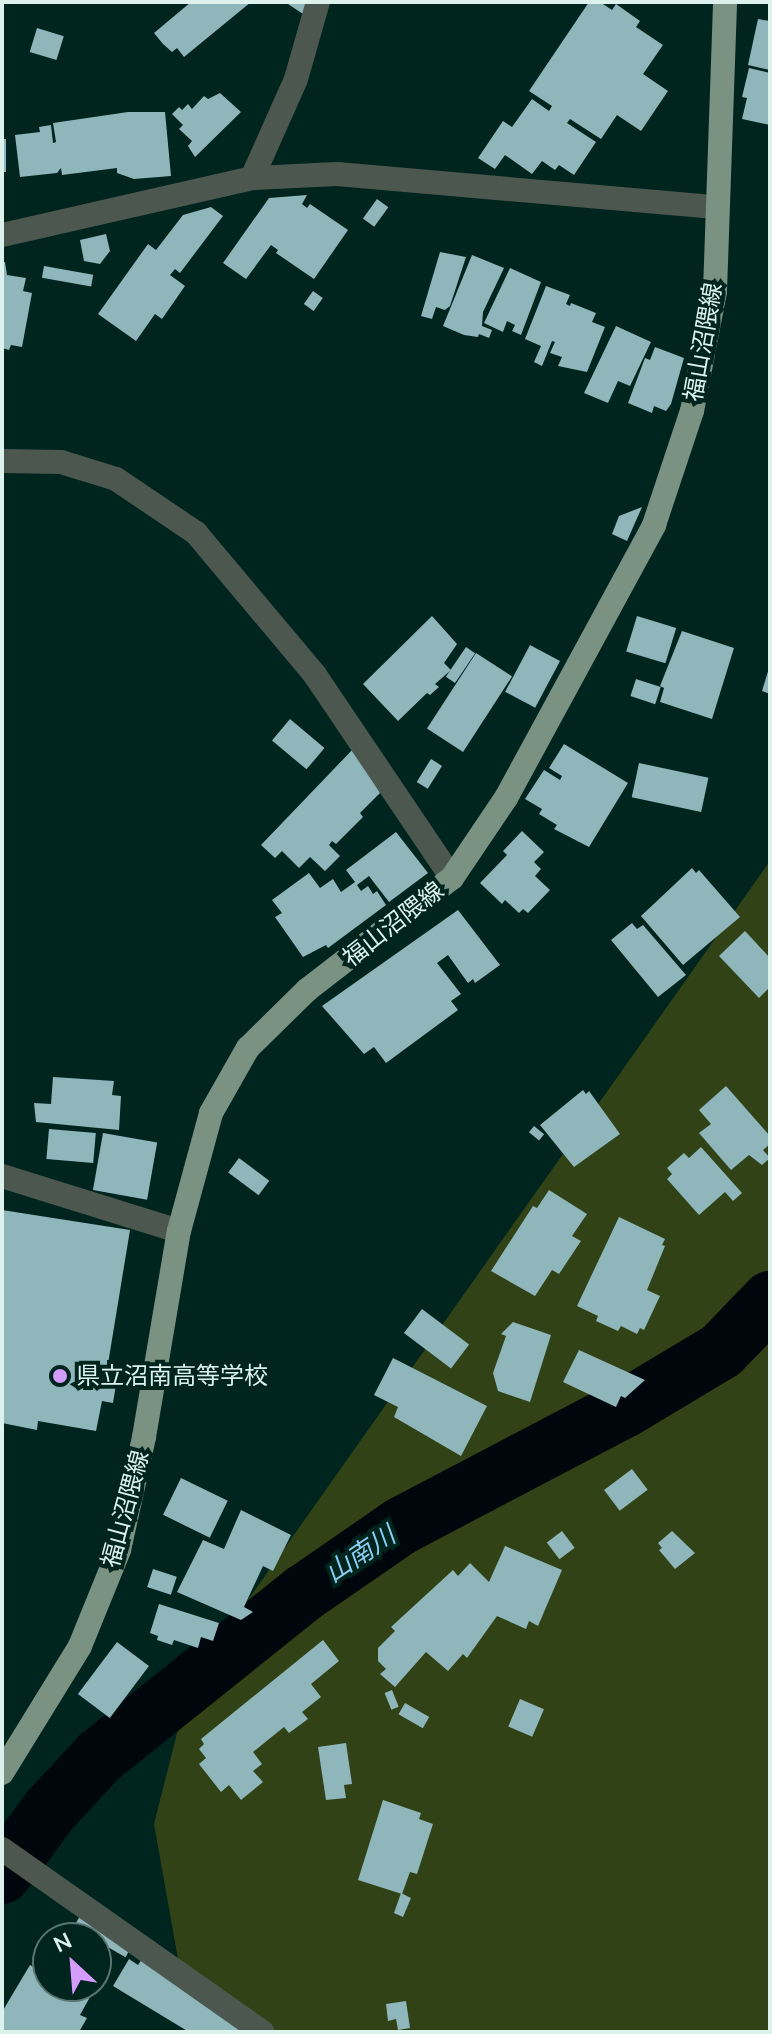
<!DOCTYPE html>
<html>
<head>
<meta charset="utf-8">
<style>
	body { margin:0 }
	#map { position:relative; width:772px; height:2034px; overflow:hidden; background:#00241e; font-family:Mulish,"Noto Sans JP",sans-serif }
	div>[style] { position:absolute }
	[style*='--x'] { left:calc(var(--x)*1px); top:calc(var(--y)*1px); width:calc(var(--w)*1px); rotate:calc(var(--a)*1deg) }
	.green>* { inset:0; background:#314316 }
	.river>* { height:58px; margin:-29px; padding:0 29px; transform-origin:29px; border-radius:29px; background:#00070c }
	.building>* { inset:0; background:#8eb6bb; transform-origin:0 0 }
	.street>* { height:24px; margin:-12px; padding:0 12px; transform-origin:12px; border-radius:12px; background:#4c584f }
	.primary>* { height:24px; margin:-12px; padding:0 12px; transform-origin:12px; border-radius:12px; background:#7a9281 }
	.dots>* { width:22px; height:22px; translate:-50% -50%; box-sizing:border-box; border:4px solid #00241e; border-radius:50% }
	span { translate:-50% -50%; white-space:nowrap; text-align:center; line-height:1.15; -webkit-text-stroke:8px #00241e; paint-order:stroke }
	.street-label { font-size:24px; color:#def2ed }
	.poi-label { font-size:24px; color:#def2ed }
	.left { translate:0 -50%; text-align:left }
	.water-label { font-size:26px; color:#88cef3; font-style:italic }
	.frame { position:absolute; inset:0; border:4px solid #def2ed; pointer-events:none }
	.north { position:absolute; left:32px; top:1922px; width:80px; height:80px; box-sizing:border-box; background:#00241e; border:2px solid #597671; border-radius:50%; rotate:334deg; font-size:22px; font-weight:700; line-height:32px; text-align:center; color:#def2ed }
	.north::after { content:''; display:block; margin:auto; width:28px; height:36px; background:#d49cfc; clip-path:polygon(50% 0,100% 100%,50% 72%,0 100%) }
</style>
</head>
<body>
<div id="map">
	<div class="green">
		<i style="clip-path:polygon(770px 861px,770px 2032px,191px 2032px,154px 1824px,190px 1682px)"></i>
	</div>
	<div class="river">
		<i style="--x:2;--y:1875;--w:81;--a:-53.6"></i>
		<i style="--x:50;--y:1810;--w:72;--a:-47.2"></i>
		<i style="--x:99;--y:1757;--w:263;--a:-38.7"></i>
		<i style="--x:304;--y:1593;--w:118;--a:-34.6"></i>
		<i style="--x:401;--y:1526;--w:252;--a:-27.7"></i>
		<i style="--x:624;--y:1409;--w:113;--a:-30.9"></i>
		<i style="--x:721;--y:1351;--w:71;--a:-46.1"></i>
	</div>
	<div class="building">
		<i style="clip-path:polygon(191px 2px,251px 2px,184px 57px,177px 48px,172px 52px,163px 44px,154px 33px)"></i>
		<i style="clip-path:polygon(285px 2px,315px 2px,306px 16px)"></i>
		<i style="clip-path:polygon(589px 2px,600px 2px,612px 10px,616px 4px,640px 21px,636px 27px,663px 45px,643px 74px,668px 91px,641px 131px,617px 115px,601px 139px,570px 119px,567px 123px,596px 142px,574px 175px,559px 165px,555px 170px,542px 161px,532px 174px,505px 155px,495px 169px,478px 158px,503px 121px,512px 127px,532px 99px,549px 111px,552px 106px,529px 91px)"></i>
		<i style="clip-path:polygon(758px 19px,770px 21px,770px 70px,748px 65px)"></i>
		<i style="left:37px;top:28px;width:28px;height:25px;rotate:17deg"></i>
		<i style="clip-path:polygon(749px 68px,770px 73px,770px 125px,742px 119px,747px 98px,742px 97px)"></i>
		<i style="clip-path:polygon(220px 93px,241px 112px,195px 157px,188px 146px,192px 141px,179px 129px,183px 125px,172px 114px,179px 107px,182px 110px,188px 104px,192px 109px,204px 96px,208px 99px)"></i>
		<i style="clip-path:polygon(128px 112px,165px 112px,171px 176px,134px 179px,117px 173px,117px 168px,62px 175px,61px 168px,57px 173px,20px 177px,15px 135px,40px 132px,39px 127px,51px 125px,53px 143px,56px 142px,53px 123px)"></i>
		<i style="left:6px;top:139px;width:33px;height:4px;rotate:90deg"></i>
		<i style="clip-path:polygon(307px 195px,302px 204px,307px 208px,310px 204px,348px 230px,314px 279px,276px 253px,278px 250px,271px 245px,246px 279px,223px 263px,269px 198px)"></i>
		<i style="left:377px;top:199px;width:14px;height:24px;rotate:36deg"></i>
		<i style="clip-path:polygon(211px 207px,223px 216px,180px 273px,175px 269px,170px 275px,185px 286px,162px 319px,155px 314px,136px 341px,98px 314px,148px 244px,156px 250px,183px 215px)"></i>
		<i style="clip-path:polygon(106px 234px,110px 251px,100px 264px,84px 261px,80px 240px)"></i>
		<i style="clip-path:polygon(440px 252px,466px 257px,450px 306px,445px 310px,436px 307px,432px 319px,421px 316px)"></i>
		<i style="clip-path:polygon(472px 255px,504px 268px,483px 312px,482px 326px,492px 330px,489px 338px,479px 334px,478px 337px,464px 335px,443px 326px)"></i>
		<i style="clip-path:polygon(2px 262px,5px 262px,7px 275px,26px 278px,23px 291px,32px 293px,22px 347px,11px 345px,9px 350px,2px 348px)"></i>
		<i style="left:44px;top:266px;width:50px;height:12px;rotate:10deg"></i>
		<i style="clip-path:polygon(510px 268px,541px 282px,521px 335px,512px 331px,515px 325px,507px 321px,503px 332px,484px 323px)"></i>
		<i style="clip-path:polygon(546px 286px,570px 295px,566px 304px,570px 306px,571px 303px,596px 313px,592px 322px,605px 327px,587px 372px,558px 366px,562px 357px,550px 353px,555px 342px,552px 341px,542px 366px,534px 362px,541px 346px,525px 339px)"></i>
		<i style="left:313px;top:291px;width:12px;height:16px;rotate:35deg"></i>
		<i style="clip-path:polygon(616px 326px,651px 342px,630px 386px,618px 381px,608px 403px,584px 393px)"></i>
		<i style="clip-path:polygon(655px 347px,684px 358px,671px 404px,666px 411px,654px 406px,652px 413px,628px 403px,645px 358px,650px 360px)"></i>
		<i style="clip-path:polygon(642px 507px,627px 541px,612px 534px,619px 516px)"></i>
		<i style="clip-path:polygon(432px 616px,457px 644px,444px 663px,451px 670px,435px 684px,439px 687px,430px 695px,427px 693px,398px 721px,363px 684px)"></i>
		<i style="left:637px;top:616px;width:41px;height:37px;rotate:17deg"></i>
		<i style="clip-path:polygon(682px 631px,734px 648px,712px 719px,660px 702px,664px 688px,660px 686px)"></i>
		<i style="left:530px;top:645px;width:34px;height:53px;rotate:28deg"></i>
		<i style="left:466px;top:647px;width:11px;height:36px;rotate:34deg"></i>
		<i style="left:476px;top:653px;width:43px;height:90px;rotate:33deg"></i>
		<i style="clip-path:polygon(769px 668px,770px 668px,770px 694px,762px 691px)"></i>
		<i style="left:636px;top:679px;width:26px;height:18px;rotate:18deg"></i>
		<i style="left:290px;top:719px;width:45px;height:28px;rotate:40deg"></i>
		<i style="clip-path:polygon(564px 744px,628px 783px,589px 847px,554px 829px,557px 825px,539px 814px,542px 809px,525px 799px,544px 770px,560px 780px,562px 776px,549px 768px)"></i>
		<i style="clip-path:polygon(354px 748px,380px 793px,360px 813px,363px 817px,336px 844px,332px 841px,329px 845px,340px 856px,325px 871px,310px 857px,299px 868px,282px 851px,275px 858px,261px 845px)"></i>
		<i style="left:431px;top:759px;width:13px;height:27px;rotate:32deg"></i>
		<i style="left:639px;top:763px;width:71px;height:35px;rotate:12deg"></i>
		<i style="clip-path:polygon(522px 831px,544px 852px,534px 862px,541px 869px,535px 876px,550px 890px,528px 913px,523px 909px,519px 913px,505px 900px,502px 904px,480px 883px,507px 855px,503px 851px)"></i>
		<i style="clip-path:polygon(396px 832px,428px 873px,389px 902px,369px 876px,357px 885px,361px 891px,368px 886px,373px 894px,377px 891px,386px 905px,328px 948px,326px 945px,303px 957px,275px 917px,282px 913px,272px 900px,309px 873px,320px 888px,333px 879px,341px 892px,355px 882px,346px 870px)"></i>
		<i style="clip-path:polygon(692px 868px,696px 873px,699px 870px,740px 917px,683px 965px,641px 916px)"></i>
		<i style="clip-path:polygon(458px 910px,500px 965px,475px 983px,473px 979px,468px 983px,448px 955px,437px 963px,461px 994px,451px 1001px,458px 1010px,386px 1063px,374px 1047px,364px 1054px,322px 1006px)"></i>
		<i style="clip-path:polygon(632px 923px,637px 929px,643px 925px,686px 975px,658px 997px,611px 940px)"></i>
		<i style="clip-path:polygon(745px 931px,770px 958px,770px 987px,759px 998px,719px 956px)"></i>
		<i style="clip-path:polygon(53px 1077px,114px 1081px,112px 1095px,121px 1096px,119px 1130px,36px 1122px,34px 1103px,51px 1104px)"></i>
		<i style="clip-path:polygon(726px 1086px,770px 1136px,770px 1144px,763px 1150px,770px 1158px,762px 1165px,749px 1155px,731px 1170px,699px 1133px,711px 1124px,699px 1110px)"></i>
		<i style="clip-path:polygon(583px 1090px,586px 1094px,589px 1091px,620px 1134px,574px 1167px,540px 1125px)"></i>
		<i style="left:534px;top:1126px;width:13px;height:8px;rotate:39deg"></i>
		<i style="left:49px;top:1129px;width:47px;height:30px;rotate:5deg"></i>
		<i style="left:103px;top:1133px;width:55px;height:58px;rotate:10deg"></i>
		<i style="clip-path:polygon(701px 1147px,742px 1193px,733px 1201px,725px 1192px,699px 1215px,667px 1179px,672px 1174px,667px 1168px,684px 1153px,689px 1158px)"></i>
		<i style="left:239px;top:1158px;width:38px;height:18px;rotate:37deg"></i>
		<i style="clip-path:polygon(549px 1190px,587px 1214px,572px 1236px,581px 1241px,559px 1274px,552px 1270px,535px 1296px,491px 1271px,533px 1206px,537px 1208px)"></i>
		<i style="clip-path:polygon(2px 1210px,130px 1230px,108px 1364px,119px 1366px,113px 1403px,102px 1401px,96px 1431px,38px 1421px,37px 1430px,2px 1423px)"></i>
		<i style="clip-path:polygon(619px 1217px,665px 1239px,662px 1245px,665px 1246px,647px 1290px,660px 1296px,644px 1330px,640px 1328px,637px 1334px,621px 1326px,618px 1331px,596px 1321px,598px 1316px,577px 1306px)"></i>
		<i style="left:422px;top:1309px;width:59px;height:30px;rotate:37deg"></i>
		<i style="clip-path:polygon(513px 1322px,551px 1335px,530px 1402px,498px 1391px,493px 1373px,506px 1336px,501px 1334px)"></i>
		<i style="clip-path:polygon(579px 1350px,645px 1380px,625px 1398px,621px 1396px,616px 1407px,563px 1382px)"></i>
		<i style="clip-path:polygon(393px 1358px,487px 1406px,461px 1456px,394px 1417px,398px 1407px,374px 1395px)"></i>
		<i style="left:632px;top:1469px;width:26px;height:35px;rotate:53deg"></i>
		<i style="left:181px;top:1478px;width:52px;height:41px;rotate:26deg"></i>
		<i style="clip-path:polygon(241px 1510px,291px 1535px,273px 1571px,263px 1566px,244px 1607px,253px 1612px,241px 1620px,177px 1592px,203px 1540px,224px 1549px)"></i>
		<i style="left:562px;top:1531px;width:21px;height:19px;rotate:53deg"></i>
		<i style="clip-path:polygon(672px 1531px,695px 1553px,675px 1569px,659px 1550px,662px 1548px,658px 1543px)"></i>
		<i style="clip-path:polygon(505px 1546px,562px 1570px,538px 1626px,529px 1621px,526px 1629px,497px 1616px,467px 1658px,463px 1654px,448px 1671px,426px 1652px,395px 1687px,380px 1674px,386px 1669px,378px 1661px,378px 1648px,395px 1631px,391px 1627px,453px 1570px,458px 1576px,470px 1563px,489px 1582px)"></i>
		<i style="left:153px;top:1569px;width:25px;height:19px;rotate:18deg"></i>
		<i style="clip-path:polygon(159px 1604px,219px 1623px,213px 1641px,201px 1637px,198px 1648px,174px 1640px,172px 1645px,157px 1640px,158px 1636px,150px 1633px)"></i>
		<i style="clip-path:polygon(323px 1640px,339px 1661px,311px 1684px,321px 1697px,302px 1712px,308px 1719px,289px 1733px,284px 1727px,253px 1752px,262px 1764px,253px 1771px,263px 1782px,241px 1800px,229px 1785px,221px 1792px,199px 1764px,206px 1758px,199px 1749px,204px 1744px,201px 1739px)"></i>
		<i style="left:117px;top:1642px;width:40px;height:65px;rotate:37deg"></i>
		<i style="left:392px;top:1690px;width:18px;height:8px;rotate:68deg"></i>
		<i style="left:520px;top:1699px;width:26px;height:30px;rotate:23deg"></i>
		<i style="left:405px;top:1703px;width:28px;height:13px;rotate:30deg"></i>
		<i style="clip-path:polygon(346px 1743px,352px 1784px,344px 1785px,346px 1798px,326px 1800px,318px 1747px)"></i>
		<i style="clip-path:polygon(383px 1800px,421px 1813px,419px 1819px,433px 1824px,417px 1874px,410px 1872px,402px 1894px,358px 1880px)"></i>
		<i style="clip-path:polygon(401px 1893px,411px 1898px,403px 1917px,394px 1913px)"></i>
		<i style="left:80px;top:1916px;width:60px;height:13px;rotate:30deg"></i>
		<i style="clip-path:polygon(146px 1953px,263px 2032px,189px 2032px,113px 1986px,129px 1959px,138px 1965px)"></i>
		<i style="clip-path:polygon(30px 1965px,44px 1973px,48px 1966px,48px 1986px,70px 1986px,90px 1997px,80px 2015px,87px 2018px,79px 2032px,2px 2032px,2px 2012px)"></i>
		<i style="clip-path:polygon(406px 2001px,410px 2028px,398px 2030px,396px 2019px,388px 2021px,386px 2004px)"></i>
	</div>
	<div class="street">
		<i style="--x:252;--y:178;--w:108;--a:-66"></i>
		<i style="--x:296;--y:79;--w:80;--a:-74.1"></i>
		<i style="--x:2;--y:235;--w:256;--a:-12.8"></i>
		<i style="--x:252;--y:178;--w:85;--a:-2.7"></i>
		<i style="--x:337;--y:174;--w:380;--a:5"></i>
		<i style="--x:2;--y:461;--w:59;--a:1"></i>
		<i style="--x:61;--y:462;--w:58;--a:17.2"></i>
		<i style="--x:116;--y:479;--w:97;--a:34"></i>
		<i style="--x:196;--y:533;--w:185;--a:50"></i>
		<i style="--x:315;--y:675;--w:245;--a:56"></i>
		<i style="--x:2;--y:1176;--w:185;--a:17.3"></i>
		<i style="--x:2;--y:1849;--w:318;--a:35.1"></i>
	</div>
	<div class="primary">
		<i style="--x:2;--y:1773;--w:149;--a:-58.4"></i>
		<i style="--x:80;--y:1646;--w:104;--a:-67.9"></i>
		<i style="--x:119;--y:1550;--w:116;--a:-77.5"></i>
		<i style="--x:144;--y:1437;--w:209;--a:-80.4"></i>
		<i style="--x:179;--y:1231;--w:122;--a:-74.8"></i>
		<i style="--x:211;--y:1113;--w:75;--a:-60.4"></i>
		<i style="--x:248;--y:1048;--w:83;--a:-44.5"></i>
		<i style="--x:307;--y:990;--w:183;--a:-37.7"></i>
		<i style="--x:452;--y:878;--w:97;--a:-56"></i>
		<i style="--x:506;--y:798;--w:311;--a:-61.5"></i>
		<i style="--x:654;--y:525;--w:120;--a:-71.6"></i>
		<i style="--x:692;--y:411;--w:122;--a:-79.1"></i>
		<i style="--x:715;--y:291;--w:289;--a:-88"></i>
	</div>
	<div class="dots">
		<i style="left:60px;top:1376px;background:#d49cfc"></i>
	</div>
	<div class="street-label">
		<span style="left:703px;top:342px;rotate:-80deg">福山沼隈線</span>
		<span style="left:393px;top:924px;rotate:-38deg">福山沼隈線</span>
		<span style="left:125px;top:1509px;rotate:-75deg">福山沼隈線</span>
	</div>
	<div class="poi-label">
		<span class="left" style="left:76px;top:1376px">県立沼南高等学校</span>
	</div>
	<div class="water-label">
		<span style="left:360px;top:1554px;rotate:-34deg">山南川</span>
	</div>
	<div class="frame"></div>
	<div class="north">N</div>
</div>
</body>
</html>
